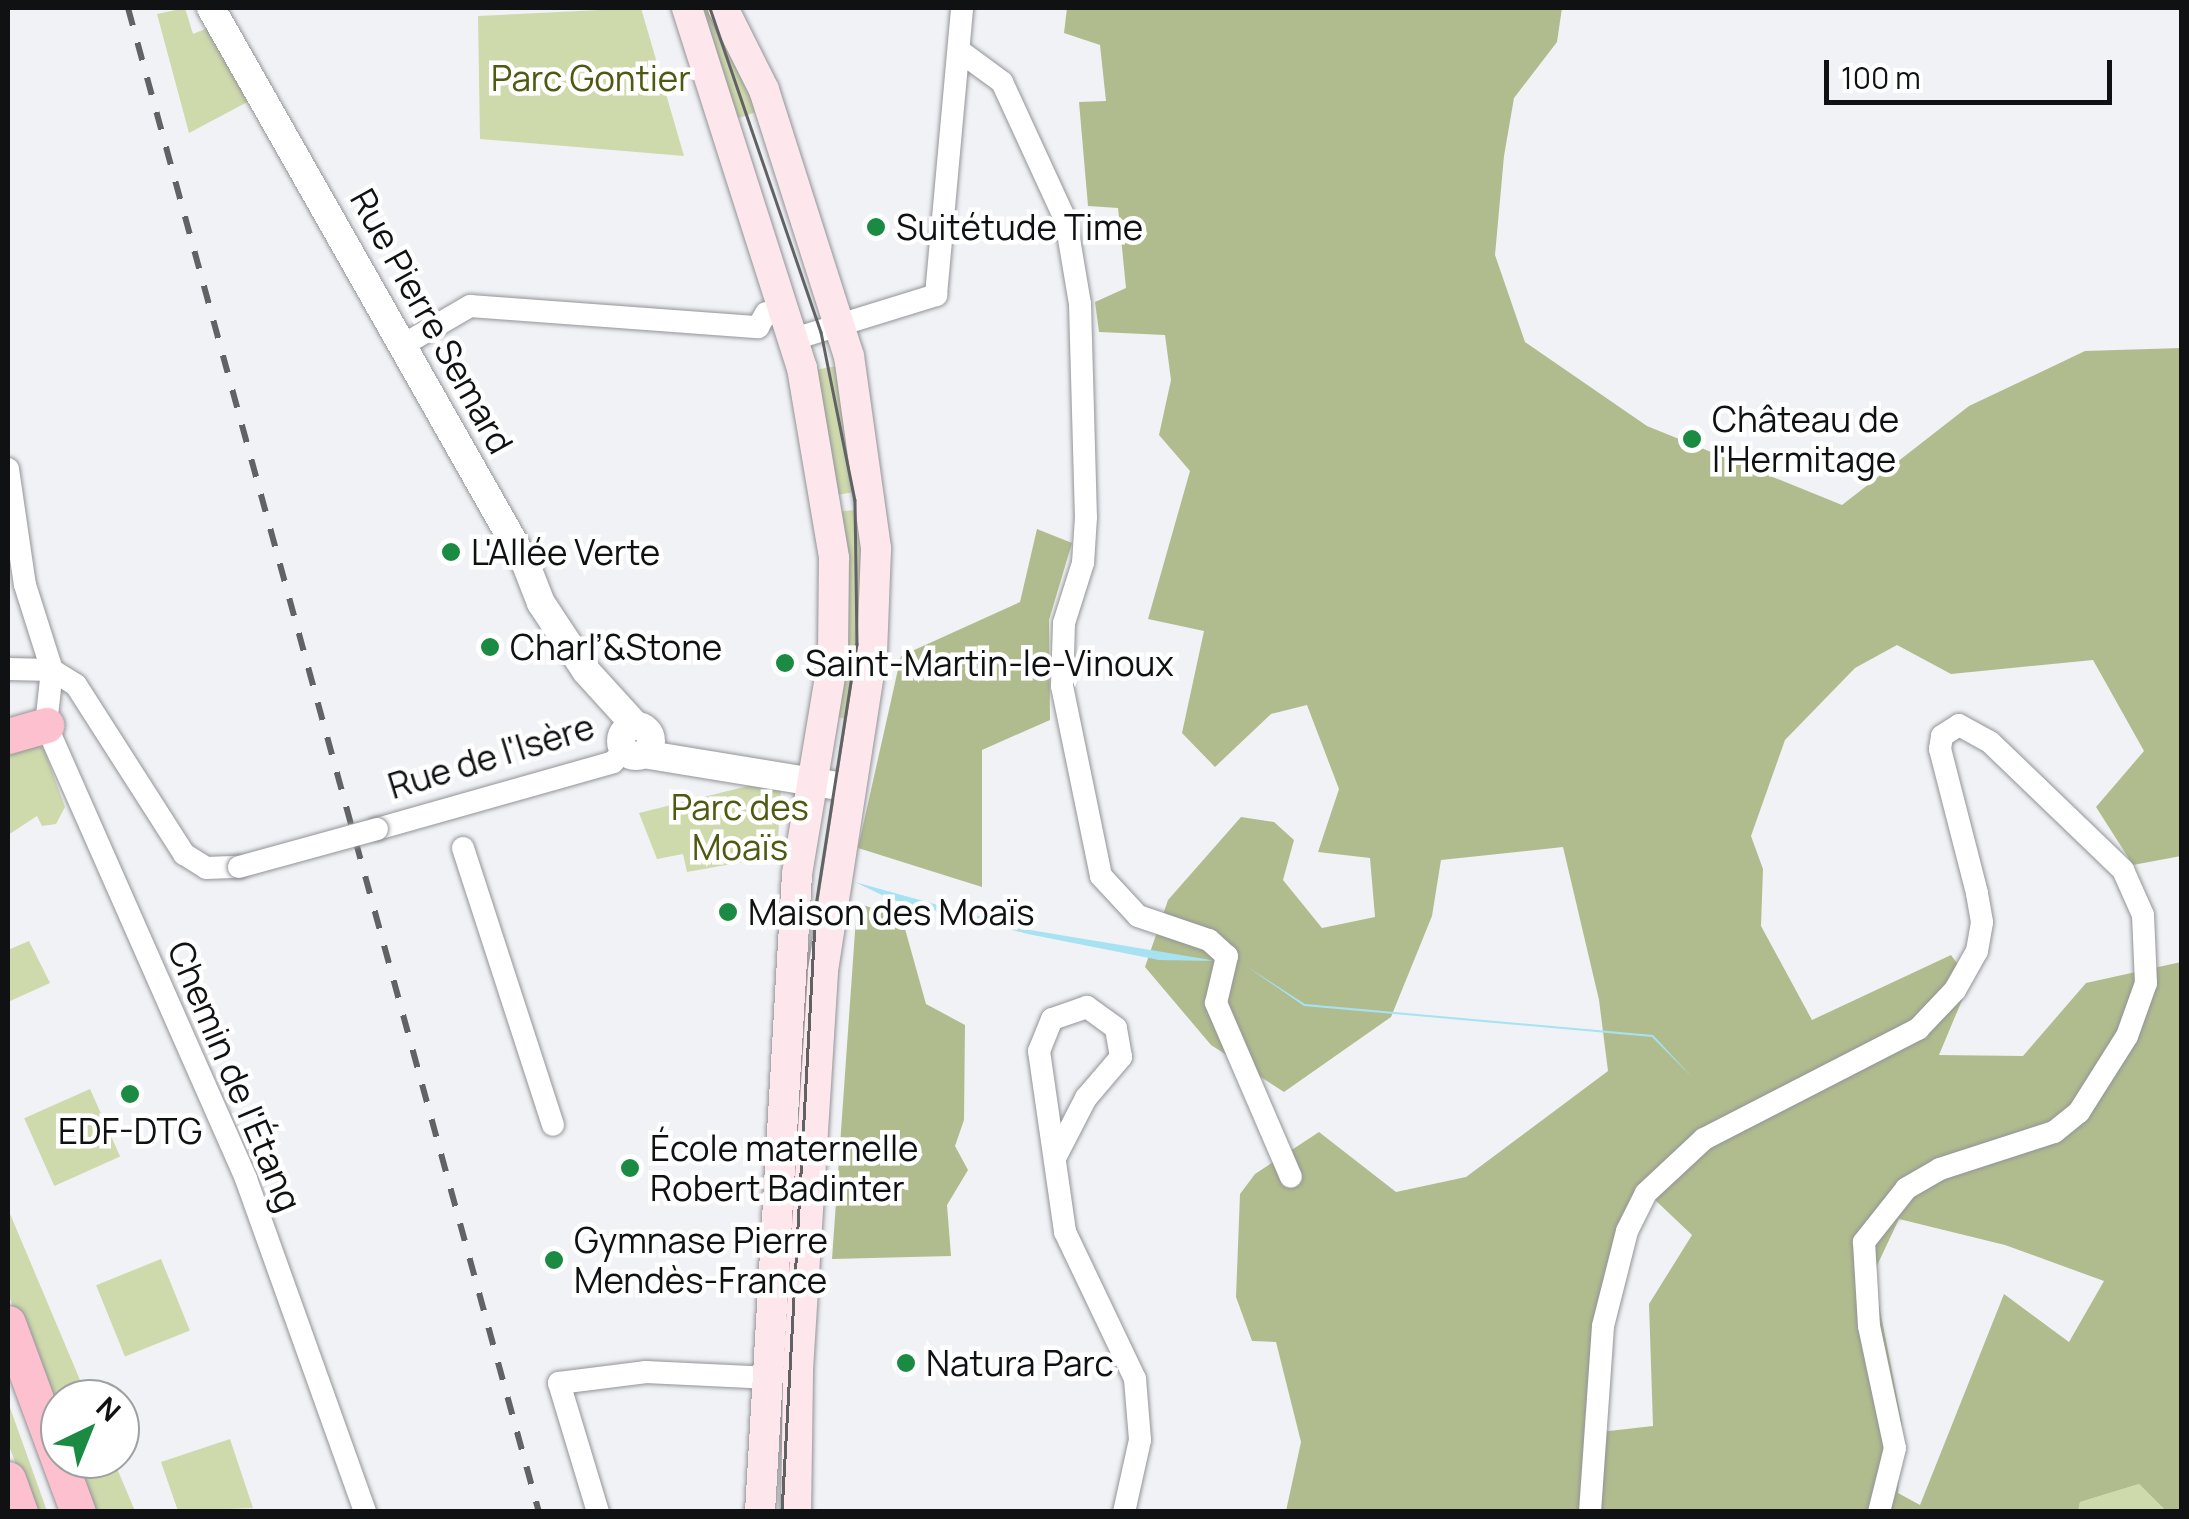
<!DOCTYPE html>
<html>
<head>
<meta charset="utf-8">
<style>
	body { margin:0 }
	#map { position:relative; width:2189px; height:1519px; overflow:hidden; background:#f1f2f6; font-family:Manrope,sans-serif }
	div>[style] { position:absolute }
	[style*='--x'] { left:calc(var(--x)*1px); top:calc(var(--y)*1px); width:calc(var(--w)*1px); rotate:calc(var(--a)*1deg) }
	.green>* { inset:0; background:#ced9ac; transform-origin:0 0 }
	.forest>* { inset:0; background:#b1bc8e }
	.water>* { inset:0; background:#a7e2f3 }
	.roads { filter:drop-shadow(0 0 2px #929497) drop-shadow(0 0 2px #929497) }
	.minor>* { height:22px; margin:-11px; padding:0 11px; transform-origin:11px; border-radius:11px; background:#fff }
	.tertiary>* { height:28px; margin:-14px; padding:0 14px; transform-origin:14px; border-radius:14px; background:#fff }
	.tertiary>.ring { margin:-14px; padding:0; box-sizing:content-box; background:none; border:28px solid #fff; border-radius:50% }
	.secondary>* { height:30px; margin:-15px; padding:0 15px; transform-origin:15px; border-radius:15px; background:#fee7ec }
	.trunk>* { height:35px; margin:-17.5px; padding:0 17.5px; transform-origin:17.5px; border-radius:17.5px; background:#fcc0ce }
	.tram>* { height:2.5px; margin:-1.25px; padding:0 1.25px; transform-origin:1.25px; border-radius:1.25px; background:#616264 }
	.rail>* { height:6px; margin-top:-3px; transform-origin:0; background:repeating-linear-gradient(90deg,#616264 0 18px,transparent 0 36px) }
	.bridges { filter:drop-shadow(0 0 2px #929497) drop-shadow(0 0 2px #929497) }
	.minor-bridge>* { height:22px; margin:-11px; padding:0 11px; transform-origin:11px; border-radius:11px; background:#fff }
	.dots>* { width:28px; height:28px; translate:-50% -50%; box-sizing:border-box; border:5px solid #fff; border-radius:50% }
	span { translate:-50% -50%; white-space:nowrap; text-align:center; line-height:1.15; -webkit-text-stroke:9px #fff; paint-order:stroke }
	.park-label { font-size:35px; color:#4e5911 }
	.poi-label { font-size:35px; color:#101112 }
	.left { translate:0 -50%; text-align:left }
	.street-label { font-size:35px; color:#101112 }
	.frame { position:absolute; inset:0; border:10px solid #101112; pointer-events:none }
	.north { position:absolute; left:40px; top:1379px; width:100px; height:100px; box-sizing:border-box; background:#fff; border:2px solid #9fa0a0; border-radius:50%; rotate:43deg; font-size:28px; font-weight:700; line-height:40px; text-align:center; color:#101112 }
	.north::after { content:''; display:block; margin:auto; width:35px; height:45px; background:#1b8a43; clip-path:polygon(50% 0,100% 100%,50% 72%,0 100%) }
	.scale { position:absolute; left:1824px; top:60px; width:288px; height:45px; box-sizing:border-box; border:5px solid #101112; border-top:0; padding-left:12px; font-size:30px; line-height:35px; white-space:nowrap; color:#101112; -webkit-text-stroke:8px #fff; paint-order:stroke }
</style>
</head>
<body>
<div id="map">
	<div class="green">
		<i style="clip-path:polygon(185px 8px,193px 34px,210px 27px,253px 99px,189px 133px,157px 14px)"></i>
		<i style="clip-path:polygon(641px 8px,684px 156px,480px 139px,478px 16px)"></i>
		<i style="clip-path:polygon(693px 8px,716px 8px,764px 109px,731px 121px)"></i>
		<i style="left:843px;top:365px;width:127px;height:32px;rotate:80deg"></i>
		<i style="clip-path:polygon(864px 509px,855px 721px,833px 716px,835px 512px)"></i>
		<i style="clip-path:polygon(33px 742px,44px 749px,65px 807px,56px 824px,42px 826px,37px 816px,8px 835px,8px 745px)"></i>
		<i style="clip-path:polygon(756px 784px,781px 790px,777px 856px,687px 872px,683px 854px,657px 859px,639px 813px)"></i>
		<i style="clip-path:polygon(29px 941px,50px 983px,8px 1002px,8px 950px)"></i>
		<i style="left:90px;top:1089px;width:74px;height:72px;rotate:66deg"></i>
		<i style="clip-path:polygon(8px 1209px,88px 1399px,60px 1399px,60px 1438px,8px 1293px)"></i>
		<i style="left:161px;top:1259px;width:77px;height:70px;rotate:68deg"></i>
		<i style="clip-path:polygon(8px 1402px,47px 1511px,33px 1511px,8px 1443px)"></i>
		<i style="clip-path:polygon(230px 1439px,253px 1508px,178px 1511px,161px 1462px)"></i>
		<i style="clip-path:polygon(67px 1459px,113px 1459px,135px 1511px,87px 1511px)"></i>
		<i style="clip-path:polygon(2139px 1484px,2166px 1511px,2078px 1512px,2080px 1502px)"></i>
	</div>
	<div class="forest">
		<i style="clip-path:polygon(evenodd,1067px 8px,1562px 8px,1557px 42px,1514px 98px,1504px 156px,1495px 255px,1525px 342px,1647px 426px,1842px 505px,1969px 406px,2085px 351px,2181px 348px,2181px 856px,2133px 865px,2096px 807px,2144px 751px,2093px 660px,1951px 674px,1897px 645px,1855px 668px,1785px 740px,1751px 836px,1763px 869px,1761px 926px,1812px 1020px,1951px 955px,1970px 981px,1939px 1055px,2023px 1056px,2086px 983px,2181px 962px,2181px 1511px,2166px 1511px,2139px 1484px,2080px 1502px,2078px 1512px,1286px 1511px,1301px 1442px,1276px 1342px,1252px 1341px,1236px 1297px,1240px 1194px,1255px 1174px,1319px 1132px,1396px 1192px,1466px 1177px,1608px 1071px,1599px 1000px,1563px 847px,1441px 860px,1432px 916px,1391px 1017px,1284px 1092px,1211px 1045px,1145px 967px,1168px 900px,1241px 817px,1274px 822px,1294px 840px,1283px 880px,1322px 928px,1375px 917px,1370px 858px,1318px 852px,1339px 789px,1307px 705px,1271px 714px,1215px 767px,1182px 733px,1204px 631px,1148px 619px,1190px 471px,1159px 435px,1171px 380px,1165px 335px,1099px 332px,1095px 302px,1126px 288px,1118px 208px,1088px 206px,1079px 102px,1106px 101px,1100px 45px,1064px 33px,1067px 8px,1653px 1198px,1692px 1235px,1649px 1304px,1653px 1426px,1600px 1432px,1608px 1277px,1653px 1198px,1067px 8px,1899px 1219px,2005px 1245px,2104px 1281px,2069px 1342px,2004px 1294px,1920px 1505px,1898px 1493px,1902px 1423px,1873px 1274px,1899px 1219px)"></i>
		<i style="clip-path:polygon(1037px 529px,1072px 543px,1049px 620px,1050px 720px,982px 750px,982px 887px,858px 848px,901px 656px,1020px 602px)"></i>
		<i style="clip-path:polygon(857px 903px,902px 918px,926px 1004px,965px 1025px,964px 1120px,955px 1146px,968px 1170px,947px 1205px,951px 1256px,832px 1259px)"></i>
	</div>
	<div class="water">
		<i style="clip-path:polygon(855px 882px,1024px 929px,1217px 961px,1159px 960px,1028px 934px,890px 899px)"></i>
		<i style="clip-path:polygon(1246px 966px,1305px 1004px,1653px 1035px,1693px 1078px,1652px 1037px,1304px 1006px)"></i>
	</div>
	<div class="roads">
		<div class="minor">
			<i style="--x:961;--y:52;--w:51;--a:36.2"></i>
			<i style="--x:1002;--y:82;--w:153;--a:65.3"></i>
			<i style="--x:1066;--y:221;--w:84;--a:80.4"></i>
			<i style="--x:1080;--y:304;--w:213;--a:88.4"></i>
			<i style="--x:1086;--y:517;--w:46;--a:93.7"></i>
			<i style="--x:1083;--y:563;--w:63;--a:107.6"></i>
			<i style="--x:1064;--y:623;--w:63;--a:91.8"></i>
			<i style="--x:1062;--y:686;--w:194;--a:78.4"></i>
			<i style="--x:1101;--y:876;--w:54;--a:47.2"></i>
			<i style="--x:1138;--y:916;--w:75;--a:18.7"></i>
			<i style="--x:1209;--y:940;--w:24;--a:42"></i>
			<i style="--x:1227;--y:956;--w:48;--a:103.2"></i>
			<i style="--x:1216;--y:1003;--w:189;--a:66.7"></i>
			<i style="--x:794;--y:339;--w:149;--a:-17.2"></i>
			<i style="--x:936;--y:295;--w:288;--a:-84.8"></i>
			<i style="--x:403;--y:345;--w:78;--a:-30.2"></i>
			<i style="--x:470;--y:306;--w:289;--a:4.2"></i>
			<i style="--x:758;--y:327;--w:16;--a:-60"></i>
			<i style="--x:8;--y:469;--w:117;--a:81.7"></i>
			<i style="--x:25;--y:585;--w:89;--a:72.4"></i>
			<i style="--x:52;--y:670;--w:55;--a:96.2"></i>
			<i style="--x:46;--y:725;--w:496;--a:66.2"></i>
			<i style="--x:246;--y:1179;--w:354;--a:70.3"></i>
			<i style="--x:8;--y:669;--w:44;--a:1.3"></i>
			<i style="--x:52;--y:670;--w:28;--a:32"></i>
			<i style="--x:76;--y:685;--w:201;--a:57.4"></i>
			<i style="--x:184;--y:854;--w:26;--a:32"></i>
			<i style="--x:206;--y:868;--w:33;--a:-2"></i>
			<i style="--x:377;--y:829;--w:245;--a:-15.8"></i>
			<i style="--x:613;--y:762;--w:17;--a:-45"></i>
			<i style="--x:463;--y:848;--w:291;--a:72"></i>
			<i style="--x:1055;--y:1158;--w:68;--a:-62.7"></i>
			<i style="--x:1086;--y:1098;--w:54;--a:-49.5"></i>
			<i style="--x:1121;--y:1057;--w:29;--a:-100"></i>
			<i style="--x:1116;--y:1028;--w:36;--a:-144"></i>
			<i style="--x:1087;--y:1007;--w:37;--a:161"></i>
			<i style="--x:1052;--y:1019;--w:35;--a:112"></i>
			<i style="--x:1039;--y:1051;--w:183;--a:81.8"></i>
			<i style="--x:1065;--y:1232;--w:163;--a:64.5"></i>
			<i style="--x:1135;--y:1379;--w:61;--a:85.3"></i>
			<i style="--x:1140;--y:1440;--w:74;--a:102.5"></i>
			<i style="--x:598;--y:1512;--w:135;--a:-106.8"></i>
			<i style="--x:559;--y:1383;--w:88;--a:-7.2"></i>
			<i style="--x:646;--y:1372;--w:125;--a:2.7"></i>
			<i style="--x:1590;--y:1512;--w:186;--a:-86"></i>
			<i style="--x:1603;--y:1326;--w:98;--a:-75.8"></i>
			<i style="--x:1627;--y:1231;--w:42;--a:-63.4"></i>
			<i style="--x:1646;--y:1193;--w:79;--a:-43"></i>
			<i style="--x:1704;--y:1139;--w:241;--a:-27.2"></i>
			<i style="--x:1918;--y:1029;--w:54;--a:-46.5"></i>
			<i style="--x:1955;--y:990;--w:45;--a:-60.6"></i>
			<i style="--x:1977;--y:951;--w:29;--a:-80"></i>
			<i style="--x:1982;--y:922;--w:29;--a:-100"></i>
			<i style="--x:1977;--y:893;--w:149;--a:-104.4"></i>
			<i style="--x:1940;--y:749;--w:13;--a:-81"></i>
			<i style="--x:1942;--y:736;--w:20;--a:-33"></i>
			<i style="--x:1959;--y:725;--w:35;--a:29"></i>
			<i style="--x:1990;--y:742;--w:185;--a:43.9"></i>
			<i style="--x:2123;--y:870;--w:49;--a:66"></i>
			<i style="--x:2143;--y:915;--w:68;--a:87.5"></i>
			<i style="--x:2146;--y:983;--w:56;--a:109.7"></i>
			<i style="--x:2127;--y:1036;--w:90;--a:122.3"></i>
			<i style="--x:2079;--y:1112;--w:32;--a:141"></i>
			<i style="--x:2054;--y:1132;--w:120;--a:162"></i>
			<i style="--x:1940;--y:1169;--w:39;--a:150"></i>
			<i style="--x:1906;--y:1189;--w:68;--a:128.4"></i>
			<i style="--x:1864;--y:1242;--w:84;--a:86.6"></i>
			<i style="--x:1869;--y:1326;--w:125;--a:78"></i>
			<i style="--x:1895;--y:1448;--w:66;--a:104"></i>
		</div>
		<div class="tertiary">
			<i style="--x:211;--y:8;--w:637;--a:60.46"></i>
			<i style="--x:525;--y:562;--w:44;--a:68.7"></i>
			<i style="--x:541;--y:603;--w:82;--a:56.5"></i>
			<i style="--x:586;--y:671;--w:74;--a:47.7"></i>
			<i class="ring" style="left:621px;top:726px;width:2px;height:2px"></i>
			<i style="--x:643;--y:754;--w:210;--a:9.3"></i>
		</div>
		<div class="secondary">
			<i style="--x:687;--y:8;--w:378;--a:72.3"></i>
			<i style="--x:802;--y:368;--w:193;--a:80.4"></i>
			<i style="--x:834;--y:558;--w:101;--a:90.6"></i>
			<i style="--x:833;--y:659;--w:218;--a:99.5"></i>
			<i style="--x:797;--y:874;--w:639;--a:93.32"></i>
			<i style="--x:723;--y:8;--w:92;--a:63.4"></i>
			<i style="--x:764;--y:90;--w:279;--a:72.3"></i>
			<i style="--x:849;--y:356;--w:195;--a:82"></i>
			<i style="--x:876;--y:549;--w:105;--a:92.2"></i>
			<i style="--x:872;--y:654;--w:322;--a:98.8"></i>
			<i style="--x:823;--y:972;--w:402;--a:93.6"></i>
			<i style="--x:798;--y:1373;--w:139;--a:90.8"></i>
		</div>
		<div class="trunk">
			<i style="--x:8;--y:736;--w:40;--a:-16"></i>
			<i style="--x:8;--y:1323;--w:202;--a:69.7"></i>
			<i style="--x:8;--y:1479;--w:35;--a:70"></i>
		</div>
	</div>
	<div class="tram">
		<i style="--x:710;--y:8;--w:342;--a:71.1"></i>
		<i style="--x:821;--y:332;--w:171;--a:78.6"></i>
		<i style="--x:855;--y:500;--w:144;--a:89.2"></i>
		<i style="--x:857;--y:644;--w:265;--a:98.9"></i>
		<i style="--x:816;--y:906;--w:607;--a:93.21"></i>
	</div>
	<div class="rail">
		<i style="--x:128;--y:8;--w:1559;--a:74.72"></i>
	</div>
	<div class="bridges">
		<div class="minor-bridge">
			<i style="--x:239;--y:867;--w:143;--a:-15.4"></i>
		</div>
	</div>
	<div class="dots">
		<i style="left:876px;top:227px;background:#1b8a43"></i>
		<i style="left:1692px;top:439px;background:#1b8a43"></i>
		<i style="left:451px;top:552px;background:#1b8a43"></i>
		<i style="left:490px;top:647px;background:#1b8a43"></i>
		<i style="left:785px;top:663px;background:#1b8a43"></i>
		<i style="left:728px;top:912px;background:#1b8a43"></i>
		<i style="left:130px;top:1094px;background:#1b8a43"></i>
		<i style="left:630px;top:1168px;background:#1b8a43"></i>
		<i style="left:554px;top:1260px;background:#1b8a43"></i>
		<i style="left:906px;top:1363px;background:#1b8a43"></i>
	</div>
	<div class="park-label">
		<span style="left:591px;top:78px">Parc Gontier</span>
		<span style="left:740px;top:827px">Parc des<br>Moaïs</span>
	</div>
	<div class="poi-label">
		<span class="left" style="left:896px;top:227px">Suitétude Time</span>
		<span class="left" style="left:1712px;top:439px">Château de<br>l'Hermitage</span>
		<span class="left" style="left:471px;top:552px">L'Allée Verte</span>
		<span class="left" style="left:510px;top:647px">Charl’&amp;Stone</span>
		<span class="left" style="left:805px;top:663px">Saint-Martin-le-Vinoux</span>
		<span class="left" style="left:748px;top:912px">Maison des Moaïs</span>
		<span style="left:130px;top:1131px">EDF-DTG</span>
		<span class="left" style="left:650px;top:1168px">École maternelle<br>Robert Badinter</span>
		<span class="left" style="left:574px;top:1260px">Gymnase Pierre<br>Mendès-France</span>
		<span class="left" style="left:926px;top:1363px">Natura Parc</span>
	</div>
	<div class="street-label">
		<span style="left:432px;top:321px;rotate:61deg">Rue Pierre Semard</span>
		<span style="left:491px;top:756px;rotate:-17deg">Rue de l'Isère</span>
		<span style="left:235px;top:1076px;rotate:67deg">Chemin de l'Étang</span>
	</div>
	<div class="frame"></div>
	<div class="north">N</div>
	<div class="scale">100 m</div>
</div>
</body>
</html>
